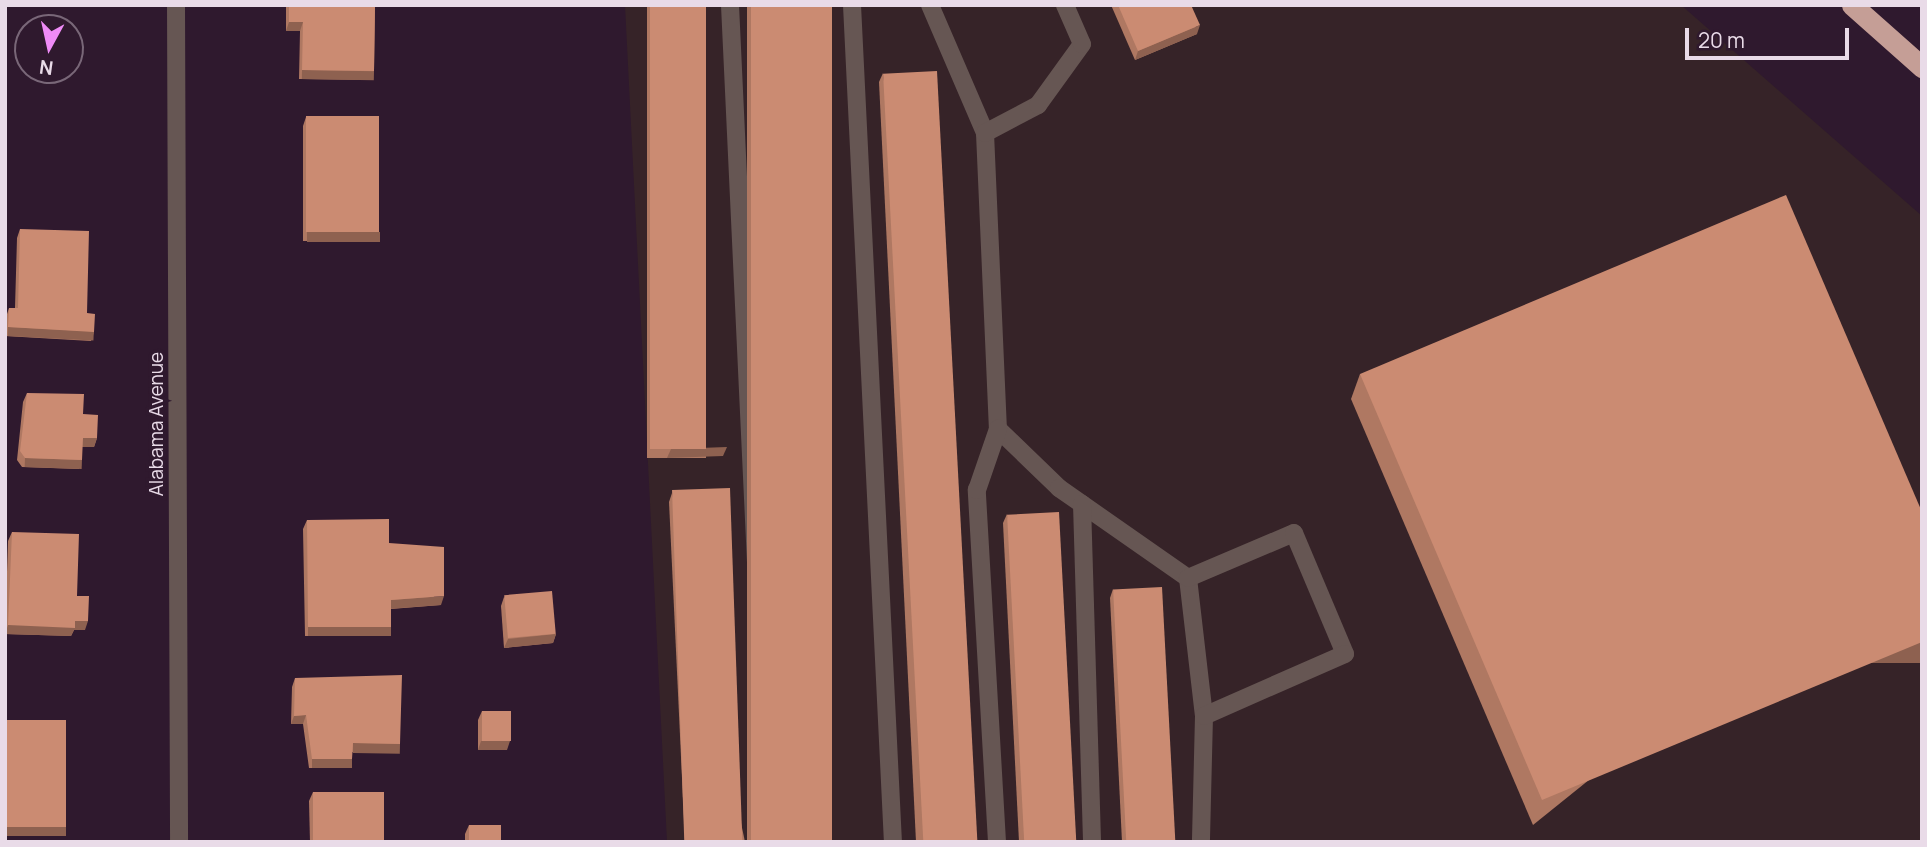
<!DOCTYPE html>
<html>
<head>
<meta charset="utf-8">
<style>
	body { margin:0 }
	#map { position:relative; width:1927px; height:847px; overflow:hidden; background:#2f192e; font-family:Manrope,sans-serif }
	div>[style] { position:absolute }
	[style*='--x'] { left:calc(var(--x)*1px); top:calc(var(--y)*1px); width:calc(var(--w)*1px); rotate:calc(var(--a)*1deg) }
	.commercial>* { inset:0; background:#362328 }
	.minor>* { height:18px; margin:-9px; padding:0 9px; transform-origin:9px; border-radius:9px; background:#665653 }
	.highway>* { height:21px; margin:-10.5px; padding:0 10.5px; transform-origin:10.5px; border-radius:10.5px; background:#c59e96 }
	.wall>* { inset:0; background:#af7862; transform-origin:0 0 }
	.shaded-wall>* { inset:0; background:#8e6150; transform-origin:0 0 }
	.building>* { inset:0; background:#cb8b72; transform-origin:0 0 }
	span { translate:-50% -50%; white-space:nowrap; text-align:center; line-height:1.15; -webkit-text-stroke:7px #2f192e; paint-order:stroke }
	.street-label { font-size:19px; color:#e9dbe8 }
	.frame { position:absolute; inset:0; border:7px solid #e9dbe8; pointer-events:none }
	.north { position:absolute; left:14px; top:14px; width:70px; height:70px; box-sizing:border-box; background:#2f192e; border:2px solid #796778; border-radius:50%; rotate:188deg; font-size:19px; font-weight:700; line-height:28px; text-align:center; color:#e9dbe8 }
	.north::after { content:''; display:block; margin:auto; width:24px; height:32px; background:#ef8bf7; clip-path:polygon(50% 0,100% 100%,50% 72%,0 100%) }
	.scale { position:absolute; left:1685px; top:28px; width:164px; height:32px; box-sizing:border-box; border:4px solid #e9dbe8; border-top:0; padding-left:9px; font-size:21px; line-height:24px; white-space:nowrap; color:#e9dbe8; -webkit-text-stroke:5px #2f192e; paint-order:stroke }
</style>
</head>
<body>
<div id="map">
	<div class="commercial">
		<i style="clip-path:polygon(625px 5px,1681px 5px,1922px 216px,1922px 842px,667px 842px)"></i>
	</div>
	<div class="minor">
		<i style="--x:176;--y:5;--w:837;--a:89.79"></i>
		<i style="--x:730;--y:5;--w:838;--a:87.33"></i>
		<i style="--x:852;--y:5;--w:838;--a:87.2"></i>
		<i style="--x:930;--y:5;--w:139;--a:66.7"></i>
		<i style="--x:985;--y:133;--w:296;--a:87.5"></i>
		<i style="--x:998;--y:429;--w:85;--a:44"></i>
		<i style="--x:1059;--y:488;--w:157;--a:34.9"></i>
		<i style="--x:1188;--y:578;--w:139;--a:83.4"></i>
		<i style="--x:1204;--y:716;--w:126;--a:91.4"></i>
		<i style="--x:985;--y:133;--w:60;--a:-27.8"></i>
		<i style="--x:1038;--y:105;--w:75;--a:-54.2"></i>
		<i style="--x:1082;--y:44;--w:43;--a:-113.6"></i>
		<i style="--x:1082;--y:504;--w:338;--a:88.3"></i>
		<i style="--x:1188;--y:578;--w:115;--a:-23"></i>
		<i style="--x:1294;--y:533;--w:131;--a:67.1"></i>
		<i style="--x:1345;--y:654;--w:154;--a:156.3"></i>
		<i style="--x:997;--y:842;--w:353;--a:-93.3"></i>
		<i style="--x:977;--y:490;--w:65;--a:-71"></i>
	</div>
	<div class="highway">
		<i style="--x:1852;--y:5;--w:94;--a:41.5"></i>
	</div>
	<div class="wall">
		<i style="clip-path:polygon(286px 5px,375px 5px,374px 71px,371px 80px,299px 79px,300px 31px,286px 31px)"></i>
		<i style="left:647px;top:5px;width:59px;height:453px"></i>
		<i style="left:747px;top:5px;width:85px;height:838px"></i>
		<i style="clip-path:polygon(1111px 5px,1191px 5px,1197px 34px,1135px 60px)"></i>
		<i style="clip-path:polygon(883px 73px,973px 842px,916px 842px,879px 82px)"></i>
		<i style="clip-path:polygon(306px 117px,377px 241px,303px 241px,303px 126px)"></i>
		<i style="clip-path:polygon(20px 229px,87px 313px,94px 332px,91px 341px,5px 336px,6px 317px,9px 308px,15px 308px,17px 238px)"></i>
		<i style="clip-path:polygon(1360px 374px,1922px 512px,1533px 825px,1351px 399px)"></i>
		<i style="clip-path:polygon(27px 393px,83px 414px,97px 438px,94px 447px,82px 447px,79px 469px,22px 467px,17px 460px,23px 402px)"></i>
		<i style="clip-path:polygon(672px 493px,745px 842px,685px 842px,669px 502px)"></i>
		<i style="clip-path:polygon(1007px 514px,1075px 842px,1019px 842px,1003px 523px)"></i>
		<i style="clip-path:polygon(307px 520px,389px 543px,441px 605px,391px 609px,391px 627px,387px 636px,305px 636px,303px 529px)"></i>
		<i style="clip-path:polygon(12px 532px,77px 596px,85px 630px,74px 630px,71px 636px,5px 634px,8px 541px)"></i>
		<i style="clip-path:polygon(1113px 589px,1174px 842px,1122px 842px,1110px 598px)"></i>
		<i style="clip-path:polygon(504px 597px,556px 634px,553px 643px,504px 648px,501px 606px)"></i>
		<i style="clip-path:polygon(295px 678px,400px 744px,397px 753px,352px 752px,352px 759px,349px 768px,309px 768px,303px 724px,291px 724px,292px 687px)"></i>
		<i style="clip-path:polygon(482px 711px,507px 750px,478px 750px,478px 720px)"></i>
		<i style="clip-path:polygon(313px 792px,384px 842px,310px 842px,309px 801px)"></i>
		<i style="clip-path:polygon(469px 825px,501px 842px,465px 842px,465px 834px)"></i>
	</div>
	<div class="shaded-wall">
		<i style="clip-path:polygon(289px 22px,303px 22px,300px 31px,286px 31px)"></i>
		<i style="clip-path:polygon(1200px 25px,1197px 34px,1135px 60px,1138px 51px)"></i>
		<i style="left:302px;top:70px;width:72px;height:9px;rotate:1deg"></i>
		<i style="left:307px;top:232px;width:73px;height:10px"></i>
		<i style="left:8px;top:327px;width:86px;height:9px;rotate:3deg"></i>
		<i style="clip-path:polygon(83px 438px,97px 438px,94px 447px,79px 447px)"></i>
		<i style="clip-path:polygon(727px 447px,723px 456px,667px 458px,671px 449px)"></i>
		<i style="left:25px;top:458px;width:57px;height:9px;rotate:2deg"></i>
		<i style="clip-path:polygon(444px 596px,441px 605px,387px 609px,391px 600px)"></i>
		<i style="clip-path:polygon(75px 621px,88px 621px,85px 630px,74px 630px,71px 636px,5px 634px,8px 625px)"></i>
		<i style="left:308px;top:627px;width:83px;height:9px"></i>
		<i style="clip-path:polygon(556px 634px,553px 643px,504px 648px,508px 639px)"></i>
		<i style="left:1922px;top:642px;width:21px;height:412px;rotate:90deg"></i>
		<i style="clip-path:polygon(306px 715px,303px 724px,291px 724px,294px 716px)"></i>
		<i style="clip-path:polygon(481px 741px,510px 741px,507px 750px,478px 750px)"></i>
		<i style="left:353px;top:743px;width:47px;height:10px;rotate:1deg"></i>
		<i style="left:312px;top:759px;width:40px;height:9px"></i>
		<i style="left:5px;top:827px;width:61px;height:9px"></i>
	</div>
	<div class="building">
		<i style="clip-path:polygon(289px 5px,375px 5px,374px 71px,302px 70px,303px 22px,289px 22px)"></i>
		<i style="left:650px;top:5px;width:56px;height:444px"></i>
		<i style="left:751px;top:5px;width:81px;height:838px"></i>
		<i style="clip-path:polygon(1118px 5px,1191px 5px,1200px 25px,1138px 51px)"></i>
		<i style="left:937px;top:71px;width:772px;height:54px;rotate:87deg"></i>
		<i style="left:379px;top:116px;width:116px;height:73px;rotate:90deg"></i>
		<i style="clip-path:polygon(1786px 195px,1922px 512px,1922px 642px,1542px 800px,1360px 374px)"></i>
		<i style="clip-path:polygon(20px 229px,89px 231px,87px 313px,95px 314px,94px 332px,8px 327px,9px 308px,18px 308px)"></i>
		<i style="clip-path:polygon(27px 393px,84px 394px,83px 414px,98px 415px,97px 438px,83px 438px,82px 460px,25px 458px,20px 451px)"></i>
		<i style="left:730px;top:488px;width:354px;height:58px;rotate:88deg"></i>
		<i style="left:1059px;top:512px;width:330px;height:52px;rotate:87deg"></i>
		<i style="clip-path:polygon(389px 519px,389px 543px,444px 547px,444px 596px,391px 600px,391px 627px,308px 627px,307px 520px)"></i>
		<i style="clip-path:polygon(12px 532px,79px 534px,77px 596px,89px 596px,88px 621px,75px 621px,75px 628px,8px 625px)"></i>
		<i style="left:1162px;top:587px;width:255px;height:49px;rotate:87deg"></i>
		<i style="left:552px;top:591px;width:43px;height:48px;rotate:85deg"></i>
		<i style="clip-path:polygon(402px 675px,400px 744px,353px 743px,352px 759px,312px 759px,306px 715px,294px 716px,295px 678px)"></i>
		<i style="left:482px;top:711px;width:29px;height:30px"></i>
		<i style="left:66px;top:720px;width:107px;height:61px;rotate:90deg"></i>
		<i style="left:313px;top:792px;width:71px;height:50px"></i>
		<i style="left:469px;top:825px;width:32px;height:17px"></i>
	</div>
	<div class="street-label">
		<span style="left:157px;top:424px;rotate:-90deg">Alabama Avenue</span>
	</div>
	<div class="frame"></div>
	<div class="north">N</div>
	<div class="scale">20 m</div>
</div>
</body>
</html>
